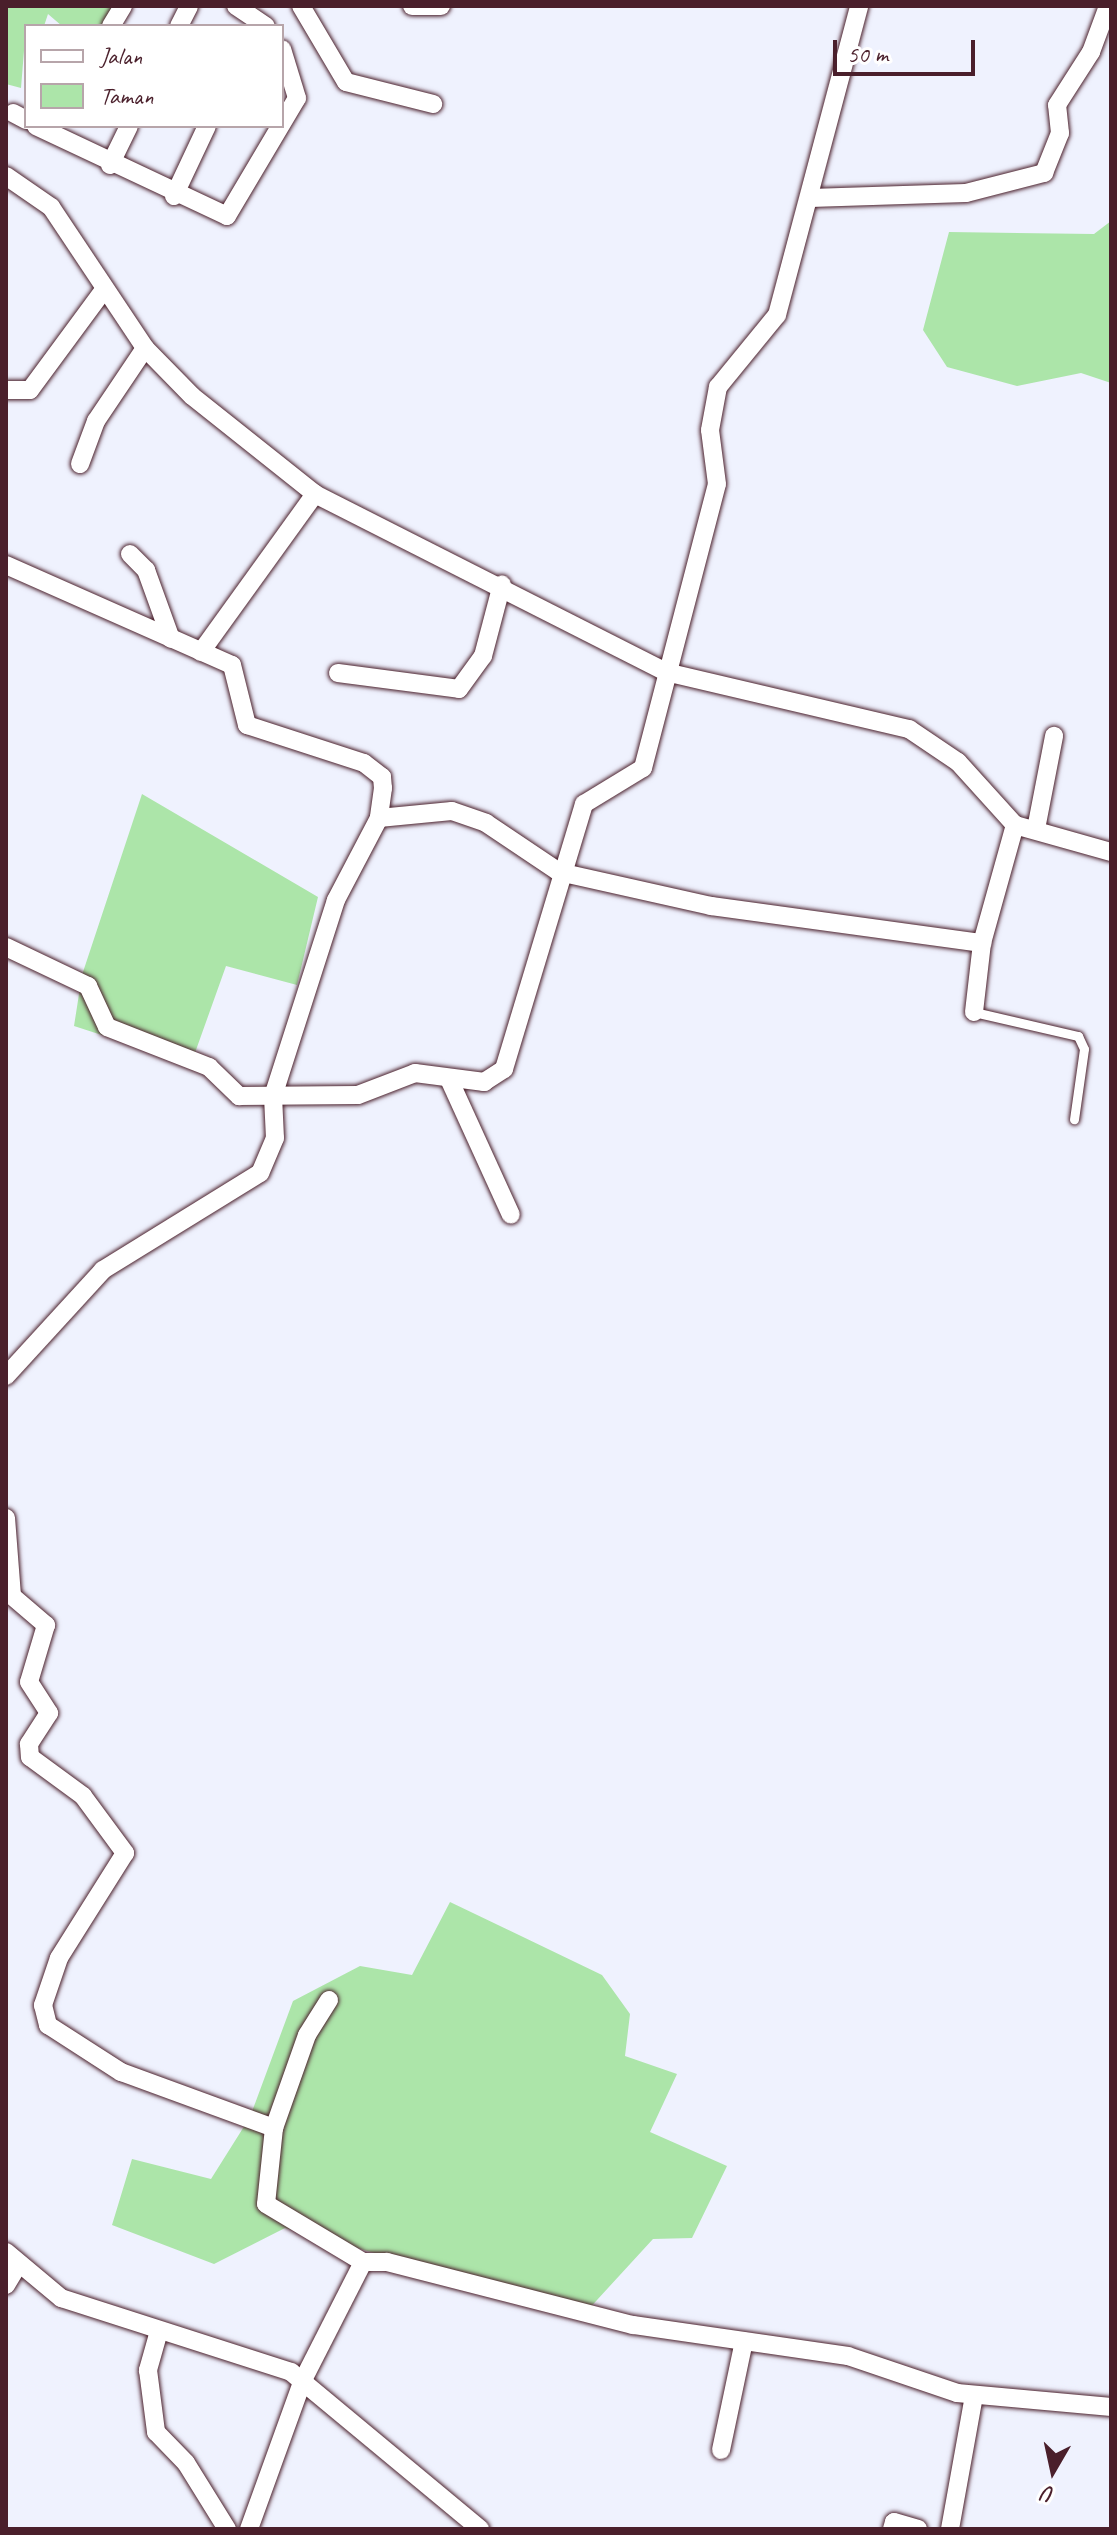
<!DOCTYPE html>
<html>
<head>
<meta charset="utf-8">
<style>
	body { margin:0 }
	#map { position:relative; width:1117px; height:2535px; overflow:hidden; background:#eff2fe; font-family:Caveat,sans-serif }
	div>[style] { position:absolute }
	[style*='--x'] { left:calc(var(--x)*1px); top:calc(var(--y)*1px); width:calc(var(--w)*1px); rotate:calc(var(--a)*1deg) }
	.green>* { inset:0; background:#ace5a9 }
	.roads { filter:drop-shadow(0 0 2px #4a1f2b) drop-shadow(0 0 2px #4a1f2b) }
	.lane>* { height:9px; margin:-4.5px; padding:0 4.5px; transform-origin:4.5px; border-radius:4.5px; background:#fff }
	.street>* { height:18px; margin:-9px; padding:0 9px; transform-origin:9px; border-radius:9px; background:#fff }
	span { translate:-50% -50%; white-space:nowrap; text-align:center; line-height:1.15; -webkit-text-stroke:8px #fff; paint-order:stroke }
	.frame { position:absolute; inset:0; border:8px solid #4a1f2b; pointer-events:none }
	.legend { position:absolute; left:24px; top:24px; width:260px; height:104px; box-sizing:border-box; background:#fff; border:2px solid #b7a5aa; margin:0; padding:10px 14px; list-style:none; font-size:24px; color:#4a1f2b }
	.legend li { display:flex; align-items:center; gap:16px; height:40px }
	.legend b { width:40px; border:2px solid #b7a5aa }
	.north { position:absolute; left:1013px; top:2431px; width:80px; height:80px; -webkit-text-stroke:6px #fff; paint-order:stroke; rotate:189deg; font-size:22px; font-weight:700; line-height:32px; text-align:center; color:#4a1f2b }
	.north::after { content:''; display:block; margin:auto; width:28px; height:36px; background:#4a1f2b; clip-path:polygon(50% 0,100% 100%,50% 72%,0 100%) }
	.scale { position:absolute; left:833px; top:40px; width:142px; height:36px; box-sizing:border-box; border:4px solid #4a1f2b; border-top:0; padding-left:10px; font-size:24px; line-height:28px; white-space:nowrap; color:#4a1f2b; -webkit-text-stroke:6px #fff; paint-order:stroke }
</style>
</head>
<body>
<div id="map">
	<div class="green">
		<i style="clip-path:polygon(6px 6px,130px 6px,111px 26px,62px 26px,48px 14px,44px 26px,26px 26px,21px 88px,6px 84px)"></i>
		<i style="clip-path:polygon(1111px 221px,1111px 383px,1081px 373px,1017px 386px,947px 367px,923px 330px,949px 232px,1094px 234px)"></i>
		<i style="clip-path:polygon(142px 794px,318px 897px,297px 985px,226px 966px,191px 1064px,74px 1026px,82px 975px)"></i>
		<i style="clip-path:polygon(450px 1902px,602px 1975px,630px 2014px,625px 2056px,677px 2074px,650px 2132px,727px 2166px,692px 2238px,653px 2239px,586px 2312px,285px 2228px,214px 2264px,112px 2225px,132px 2159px,211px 2179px,250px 2117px,293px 2001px,360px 1966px,412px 1975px)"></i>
	</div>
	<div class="roads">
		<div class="lane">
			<i style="--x:974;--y:1012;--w:107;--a:13"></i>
			<i style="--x:1078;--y:1036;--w:14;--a:65"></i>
			<i style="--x:1084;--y:1049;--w:71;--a:98.1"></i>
		</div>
		<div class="street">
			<i style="--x:236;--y:6;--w:36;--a:34"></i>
			<i style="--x:301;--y:6;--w:88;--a:59.4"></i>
			<i style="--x:346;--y:82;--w:90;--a:14.2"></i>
			<i style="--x:412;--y:6;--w:29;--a:0"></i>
			<i style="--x:111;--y:26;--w:23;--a:-59"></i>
			<i style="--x:179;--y:26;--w:22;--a:-63"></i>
			<i style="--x:13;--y:113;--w:15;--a:28"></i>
			<i style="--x:36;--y:126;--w:211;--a:25.2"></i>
			<i style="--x:227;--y:216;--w:137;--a:-59.3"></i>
			<i style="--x:297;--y:98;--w:51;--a:-107"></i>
			<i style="--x:110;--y:165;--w:43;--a:-64"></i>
			<i style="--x:6;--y:176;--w:55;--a:34.6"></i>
			<i style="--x:51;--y:207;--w:169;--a:56.3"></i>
			<i style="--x:145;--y:348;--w:67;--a:45.6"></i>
			<i style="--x:192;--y:396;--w:157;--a:38.5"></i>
			<i style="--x:315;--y:494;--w:394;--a:26.9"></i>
			<i style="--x:666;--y:672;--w:250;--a:13.2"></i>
			<i style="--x:909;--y:729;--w:59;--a:34"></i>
			<i style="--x:958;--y:762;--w:85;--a:47.9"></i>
			<i style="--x:1015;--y:825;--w:100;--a:15.7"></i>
			<i style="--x:174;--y:196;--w:77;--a:-64.8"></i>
			<i style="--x:810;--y:198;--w:156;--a:-1.8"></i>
			<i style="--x:966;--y:193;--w:81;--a:-14.4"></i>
			<i style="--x:1044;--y:173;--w:43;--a:-68.2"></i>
			<i style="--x:1060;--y:133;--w:28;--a:-96"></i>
			<i style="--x:1057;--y:105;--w:63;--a:-57.3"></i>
			<i style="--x:1091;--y:52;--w:49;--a:-69.7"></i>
			<i style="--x:6;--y:390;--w:24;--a:0"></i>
			<i style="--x:30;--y:390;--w:123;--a:-53.6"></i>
			<i style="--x:80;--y:464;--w:46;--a:-69.6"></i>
			<i style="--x:96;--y:421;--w:88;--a:-56.1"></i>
			<i style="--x:130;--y:554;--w:23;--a:45"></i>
			<i style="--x:146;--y:570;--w:73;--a:70.1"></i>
			<i style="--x:6;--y:565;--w:247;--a:23.9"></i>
			<i style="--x:232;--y:665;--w:62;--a:76"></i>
			<i style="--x:247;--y:725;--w:123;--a:18"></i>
			<i style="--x:364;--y:763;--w:23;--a:38"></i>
			<i style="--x:382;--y:777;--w:11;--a:85"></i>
			<i style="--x:383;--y:788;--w:30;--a:98"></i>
			<i style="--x:379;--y:818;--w:93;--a:117.7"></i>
			<i style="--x:336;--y:900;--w:206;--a:107.8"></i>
			<i style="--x:273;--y:1096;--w:42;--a:87.3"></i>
			<i style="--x:275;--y:1138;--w:38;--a:113"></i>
			<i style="--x:260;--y:1173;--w:185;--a:148.3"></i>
			<i style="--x:103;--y:1270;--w:144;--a:132.5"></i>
			<i style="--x:201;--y:652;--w:195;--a:-54.2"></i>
			<i style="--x:338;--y:673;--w:122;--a:7.5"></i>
			<i style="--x:459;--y:689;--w:41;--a:-54"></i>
			<i style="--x:483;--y:656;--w:74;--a:-75.2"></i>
			<i style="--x:379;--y:818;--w:73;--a:-5.5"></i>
			<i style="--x:452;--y:811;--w:36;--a:19"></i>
			<i style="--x:486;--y:823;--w:88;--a:33.9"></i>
			<i style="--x:559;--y:872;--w:156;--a:12.6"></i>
			<i style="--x:711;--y:906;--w:274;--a:7.8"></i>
			<i style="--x:1036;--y:829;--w:95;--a:-79"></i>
			<i style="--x:6;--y:947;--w:91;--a:25.4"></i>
			<i style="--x:88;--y:986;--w:45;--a:65.1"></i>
			<i style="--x:107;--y:1027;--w:110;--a:21.4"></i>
			<i style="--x:209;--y:1067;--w:42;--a:44"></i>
			<i style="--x:239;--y:1096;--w:119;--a:-0.5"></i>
			<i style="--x:358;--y:1095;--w:61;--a:-21.1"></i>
			<i style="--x:415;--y:1073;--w:70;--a:7.4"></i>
			<i style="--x:484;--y:1082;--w:24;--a:-33"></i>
			<i style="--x:504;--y:1069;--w:277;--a:-73.2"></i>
			<i style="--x:584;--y:804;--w:69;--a:-31.4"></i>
			<i style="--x:643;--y:768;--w:293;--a:-75.4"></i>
			<i style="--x:717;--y:484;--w:54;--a:-97.4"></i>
			<i style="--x:710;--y:430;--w:44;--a:-79.5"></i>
			<i style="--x:718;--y:387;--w:93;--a:-50.7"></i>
			<i style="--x:777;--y:315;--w:320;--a:-75.1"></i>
			<i style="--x:974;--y:1012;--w:69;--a:-83.4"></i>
			<i style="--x:982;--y:943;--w:123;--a:-74.4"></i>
			<i style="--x:449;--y:1079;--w:149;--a:65.5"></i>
			<i style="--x:6;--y:1518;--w:78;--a:85.6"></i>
			<i style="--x:12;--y:1596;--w:45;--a:40.5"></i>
			<i style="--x:46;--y:1625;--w:59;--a:106.6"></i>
			<i style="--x:29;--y:1682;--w:37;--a:57"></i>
			<i style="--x:49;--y:1713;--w:37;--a:123"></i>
			<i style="--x:29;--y:1744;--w:13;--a:86"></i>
			<i style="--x:30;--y:1757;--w:66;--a:36.3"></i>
			<i style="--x:83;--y:1796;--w:71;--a:53.6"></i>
			<i style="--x:125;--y:1853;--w:124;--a:122.2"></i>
			<i style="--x:59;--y:1958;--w:50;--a:108.8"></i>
			<i style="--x:43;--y:2005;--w:21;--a:76"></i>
			<i style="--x:48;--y:2025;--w:87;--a:32.8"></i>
			<i style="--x:121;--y:2072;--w:163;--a:20.1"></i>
			<i style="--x:329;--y:2000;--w:41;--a:122.2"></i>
			<i style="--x:307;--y:2035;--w:99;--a:109.5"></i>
			<i style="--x:274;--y:2128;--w:76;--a:96"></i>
			<i style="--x:266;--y:2204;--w:113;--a:30.9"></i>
			<i style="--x:363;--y:2262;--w:24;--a:0"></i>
			<i style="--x:387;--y:2262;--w:254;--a:14.4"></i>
			<i style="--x:633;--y:2325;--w:217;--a:8.2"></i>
			<i style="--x:848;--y:2356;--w:115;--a:18.7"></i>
			<i style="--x:957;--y:2393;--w:155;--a:5.2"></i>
			<i style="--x:6;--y:2252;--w:72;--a:39.9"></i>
			<i style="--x:61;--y:2298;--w:242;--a:17.8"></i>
			<i style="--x:291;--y:2372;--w:246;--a:39.7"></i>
			<i style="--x:6;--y:2285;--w:23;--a:-59"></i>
			<i style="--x:159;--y:2331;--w:41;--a:105.8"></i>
			<i style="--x:148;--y:2370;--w:63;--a:82.6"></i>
			<i style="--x:156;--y:2432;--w:43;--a:45.9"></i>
			<i style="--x:186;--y:2463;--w:78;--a:58.2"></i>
			<i style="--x:721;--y:2450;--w:111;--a:-78.1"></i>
			<i style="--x:249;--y:2529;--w:158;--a:-70.1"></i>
			<i style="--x:303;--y:2380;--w:132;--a:-63"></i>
			<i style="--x:892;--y:2529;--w:7;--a:-74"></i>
			<i style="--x:894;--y:2522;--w:25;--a:16"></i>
			<i style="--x:950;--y:2529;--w:136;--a:-79.8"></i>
		</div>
	</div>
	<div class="frame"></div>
	<ul class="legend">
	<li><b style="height:10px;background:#fff"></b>Jalan</li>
	<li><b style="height:22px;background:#ace5a9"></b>Taman</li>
	</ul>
	<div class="north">U</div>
	<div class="scale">50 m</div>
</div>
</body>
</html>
